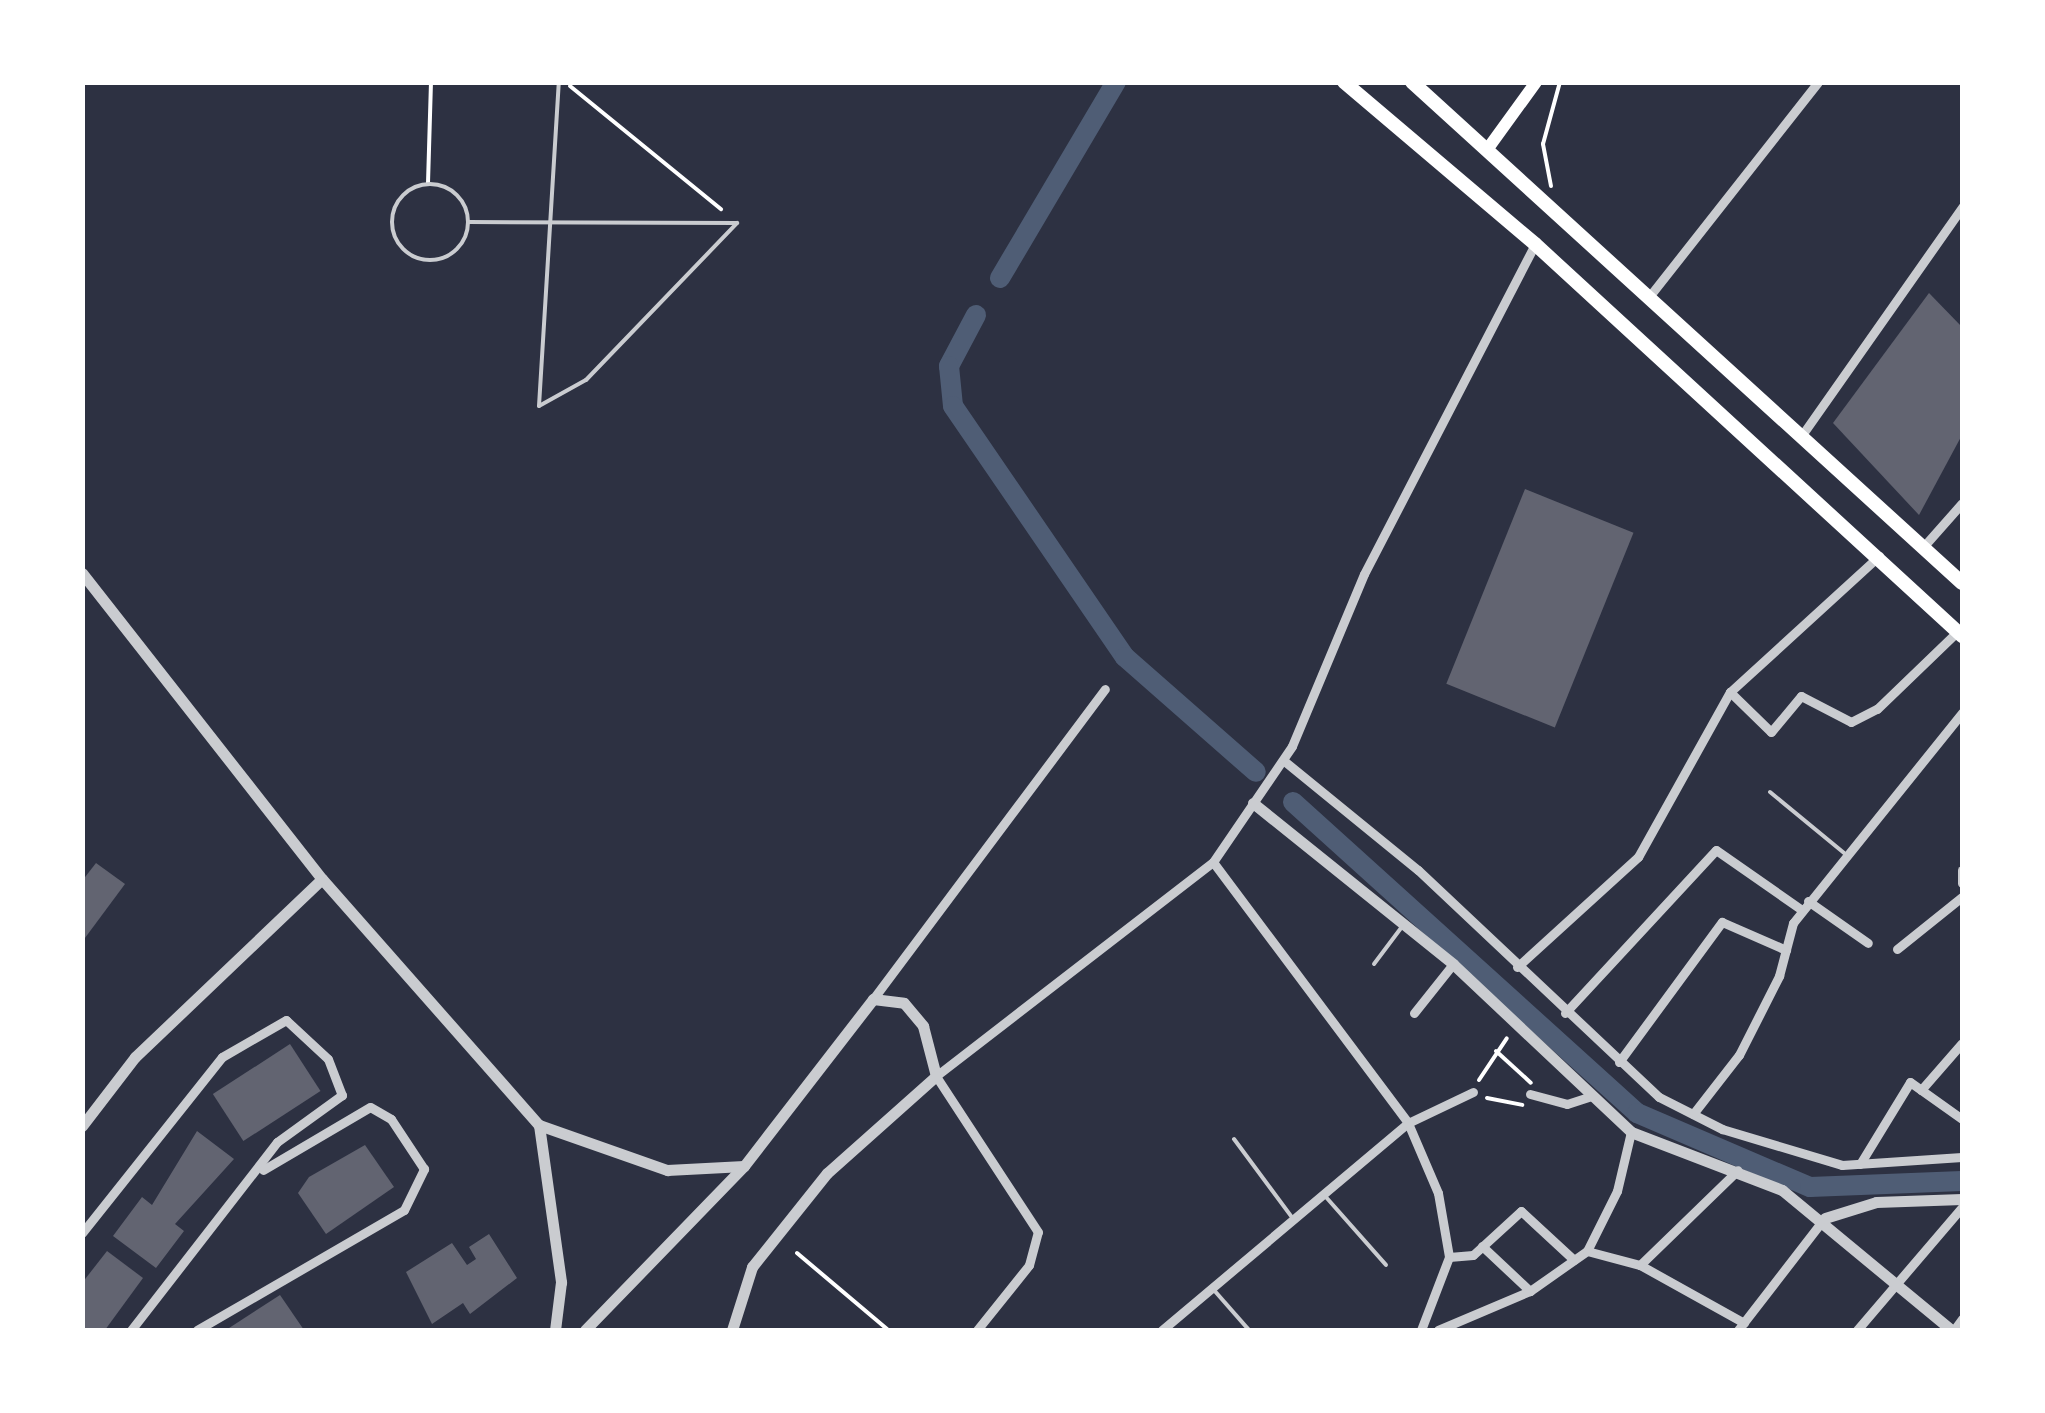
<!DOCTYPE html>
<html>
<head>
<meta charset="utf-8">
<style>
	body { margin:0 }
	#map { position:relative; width:2045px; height:1413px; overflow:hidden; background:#2d3142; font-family:"DM Sans",sans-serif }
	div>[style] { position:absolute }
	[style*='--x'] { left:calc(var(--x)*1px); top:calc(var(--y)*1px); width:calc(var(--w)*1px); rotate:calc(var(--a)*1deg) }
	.canal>* { height:20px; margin:-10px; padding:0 10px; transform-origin:10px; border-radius:10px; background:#4f5d75 }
	.building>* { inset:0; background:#626471; transform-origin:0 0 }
	.path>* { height:4px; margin:-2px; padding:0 2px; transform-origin:2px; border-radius:2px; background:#fff }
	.service>* { height:4px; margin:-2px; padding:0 2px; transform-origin:2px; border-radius:2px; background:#caccd0 }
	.service>.ring { margin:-2px; padding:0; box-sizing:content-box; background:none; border:4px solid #caccd0; border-radius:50% }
	.minor>* { height:9px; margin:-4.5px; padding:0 4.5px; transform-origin:4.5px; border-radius:4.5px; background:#caccd0 }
	.tertiary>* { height:11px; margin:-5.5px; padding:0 5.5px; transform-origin:5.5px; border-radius:5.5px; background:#caccd0 }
	.secondary>* { height:12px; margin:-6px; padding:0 6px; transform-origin:6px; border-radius:6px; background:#fff }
	.trunk>* { height:14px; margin:-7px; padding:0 7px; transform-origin:7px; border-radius:7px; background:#fff }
	span { translate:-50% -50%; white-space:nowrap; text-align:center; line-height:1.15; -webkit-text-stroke:10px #fff; paint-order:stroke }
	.frame { position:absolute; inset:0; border:85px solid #fff; pointer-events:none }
</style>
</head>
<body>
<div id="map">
	<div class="canal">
		<i style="--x:1000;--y:278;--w:228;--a:-59.4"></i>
		<i style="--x:976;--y:315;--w:58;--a:117.9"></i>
		<i style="--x:949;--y:366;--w:40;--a:84.3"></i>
		<i style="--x:953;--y:406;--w:304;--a:55.6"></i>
		<i style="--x:1125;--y:657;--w:174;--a:41.3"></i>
		<i style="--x:1293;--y:802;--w:464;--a:42.1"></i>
		<i style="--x:1637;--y:1113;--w:188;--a:23.2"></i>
		<i style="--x:1810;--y:1187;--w:152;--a:-2.3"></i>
	</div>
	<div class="building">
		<i style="clip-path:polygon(1929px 293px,1962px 327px,1962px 435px,1919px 515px,1833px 423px)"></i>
		<i style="left:1525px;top:489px;width:117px;height:210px;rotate:22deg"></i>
		<i style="clip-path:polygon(96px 863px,125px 884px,82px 942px,82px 881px)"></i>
		<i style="left:290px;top:1044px;width:56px;height:92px;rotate:57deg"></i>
		<i style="clip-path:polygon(197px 1131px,234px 1159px,175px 1224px,184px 1231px,156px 1268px,113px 1236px,142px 1197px,152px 1205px)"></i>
		<i style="clip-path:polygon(365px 1145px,394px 1187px,326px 1234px,298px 1193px,309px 1177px)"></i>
		<i style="clip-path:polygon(489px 1234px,517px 1278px,470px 1314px,463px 1303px,432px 1324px,406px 1272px,452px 1243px,467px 1265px,476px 1259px,469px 1247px)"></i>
		<i style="clip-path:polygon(107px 1251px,143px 1278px,105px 1330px,82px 1330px,82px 1283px)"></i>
		<i style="clip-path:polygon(280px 1295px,304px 1330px,226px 1330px)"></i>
	</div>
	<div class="path">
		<i style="--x:570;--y:86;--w:195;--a:39.2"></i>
		<i style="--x:428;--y:183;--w:101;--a:-88.3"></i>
		<i style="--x:1551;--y:186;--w:43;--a:-100.8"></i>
		<i style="--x:1543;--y:144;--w:64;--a:-74.7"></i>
		<i style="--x:1496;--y:1051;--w:47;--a:42.4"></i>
		<i style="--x:1479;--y:1080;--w:50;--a:-56.3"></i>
		<i style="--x:1487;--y:1098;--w:36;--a:11"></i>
		<i style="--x:797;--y:1253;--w:119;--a:40.2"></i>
	</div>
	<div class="service">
		<i class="ring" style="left:392px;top:184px;width:72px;height:72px"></i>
		<i style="--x:469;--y:222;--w:268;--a:0.2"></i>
		<i style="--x:539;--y:406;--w:325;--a:-86.5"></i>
		<i style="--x:539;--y:406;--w:54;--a:-29"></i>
		<i style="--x:586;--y:380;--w:218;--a:-46.1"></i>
		<i style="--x:1770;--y:792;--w:96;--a:39.5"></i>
		<i style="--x:1374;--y:964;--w:45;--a:-53.1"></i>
		<i style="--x:1234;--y:1139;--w:96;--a:53.5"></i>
		<i style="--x:1325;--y:1196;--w:92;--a:48.5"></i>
		<i style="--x:1213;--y:1289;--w:55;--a:48.7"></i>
	</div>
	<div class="minor">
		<i style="--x:1652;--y:293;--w:268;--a:-51.8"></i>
		<i style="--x:1802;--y:435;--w:279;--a:-54.9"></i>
		<i style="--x:1924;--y:546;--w:57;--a:-48.5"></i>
		<i style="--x:1730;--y:692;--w:57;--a:44.3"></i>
		<i style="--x:1771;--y:732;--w:47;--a:-50.2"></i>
		<i style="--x:1801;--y:696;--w:56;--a:27.5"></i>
		<i style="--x:1851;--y:722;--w:29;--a:-27"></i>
		<i style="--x:1877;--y:709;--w:112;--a:-43.9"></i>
		<i style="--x:1283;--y:760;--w:174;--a:39.2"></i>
		<i style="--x:1418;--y:870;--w:331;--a:43.3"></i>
		<i style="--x:1659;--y:1097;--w:71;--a:26.9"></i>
		<i style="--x:1722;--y:1129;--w:125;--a:16.7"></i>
		<i style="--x:1842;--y:1165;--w:120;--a:-3.8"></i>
		<i style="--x:1213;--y:862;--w:326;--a:53.2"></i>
		<i style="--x:1408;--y:1123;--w:76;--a:66.8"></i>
		<i style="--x:1438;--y:1193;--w:65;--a:80.2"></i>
		<i style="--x:1449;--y:1257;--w:78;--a:111"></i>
		<i style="--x:1962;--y:870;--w:13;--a:90"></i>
		<i style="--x:1808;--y:901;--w:73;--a:35"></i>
		<i style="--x:1897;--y:949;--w:83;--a:-38.7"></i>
		<i style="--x:1517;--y:967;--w:164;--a:-42.3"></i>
		<i style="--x:1638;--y:857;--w:189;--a:-60.9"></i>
		<i style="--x:1730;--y:692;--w:202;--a:-42.4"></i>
		<i style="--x:873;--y:999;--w:387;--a:-53.2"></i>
		<i style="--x:1414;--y:1013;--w:63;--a:-51.5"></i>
		<i style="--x:1565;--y:1013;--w:222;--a:-47.2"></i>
		<i style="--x:1716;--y:850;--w:105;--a:34.9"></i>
		<i style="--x:1619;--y:1062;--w:174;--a:-53.7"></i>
		<i style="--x:1722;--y:922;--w:70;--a:23.6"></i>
		<i style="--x:1921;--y:1090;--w:62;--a:-48.9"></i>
		<i style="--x:1530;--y:1094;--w:38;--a:15"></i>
		<i style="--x:1567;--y:1104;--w:25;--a:-18"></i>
		<i style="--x:1693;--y:1114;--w:75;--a:-52.1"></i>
		<i style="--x:1739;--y:1055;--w:89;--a:-63.1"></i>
		<i style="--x:1779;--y:976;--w:55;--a:-75.2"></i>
		<i style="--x:1793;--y:923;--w:270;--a:-51.2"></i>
		<i style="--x:1860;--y:1164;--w:96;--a:-58.6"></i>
		<i style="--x:1910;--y:1082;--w:64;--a:35.4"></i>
		<i style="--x:82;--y:1233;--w:225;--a:-51.5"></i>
		<i style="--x:222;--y:1057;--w:74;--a:-30"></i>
		<i style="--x:286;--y:1020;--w:57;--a:42.9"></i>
		<i style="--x:328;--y:1059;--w:39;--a:69"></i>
		<i style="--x:342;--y:1095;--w:80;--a:144.1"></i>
		<i style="--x:277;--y:1142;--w:238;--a:127.8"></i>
		<i style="--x:1482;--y:1246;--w:66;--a:43.2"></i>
		<i style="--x:1587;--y:1251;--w:55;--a:14.8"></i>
		<i style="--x:1640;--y:1265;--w:119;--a:29.1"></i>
		<i style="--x:1449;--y:1257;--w:24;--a:-5"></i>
		<i style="--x:1473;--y:1255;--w:65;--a:-42.5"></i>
		<i style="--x:1521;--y:1211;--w:72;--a:42.8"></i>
		<i style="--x:1640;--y:1265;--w:136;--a:-44.1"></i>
		<i style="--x:197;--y:1330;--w:239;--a:-30.1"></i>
		<i style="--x:404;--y:1210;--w:46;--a:-64"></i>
		<i style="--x:424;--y:1169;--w:60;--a:-123.4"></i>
		<i style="--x:391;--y:1119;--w:24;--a:-150"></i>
		<i style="--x:370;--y:1107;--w:124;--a:149.5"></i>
		<i style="--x:977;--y:1330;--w:83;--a:-51.3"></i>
		<i style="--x:1029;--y:1265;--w:34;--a:-75"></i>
		<i style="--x:1038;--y:1232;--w:186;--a:-123.2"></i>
		<i style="--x:936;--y:1076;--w:350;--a:-37.7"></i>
		<i style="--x:1213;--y:862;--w:140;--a:-55.7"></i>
		<i style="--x:1292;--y:746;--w:186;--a:-67.3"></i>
		<i style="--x:1364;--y:574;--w:372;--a:-62.6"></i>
		<i style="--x:1162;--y:1330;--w:322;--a:-40.1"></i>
		<i style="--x:1408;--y:1123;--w:72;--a:-25.5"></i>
		<i style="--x:1438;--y:1330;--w:100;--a:-23"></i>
		<i style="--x:1530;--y:1291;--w:70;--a:-35.1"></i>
		<i style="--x:1587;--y:1251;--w:67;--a:-63.4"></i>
		<i style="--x:1617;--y:1191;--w:61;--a:-76.7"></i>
		<i style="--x:1738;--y:1330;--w:139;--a:-52.3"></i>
		<i style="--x:1857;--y:1330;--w:162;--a:-49.5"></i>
		<i style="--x:1954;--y:1330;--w:14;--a:-54"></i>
	</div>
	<div class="tertiary">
		<i style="--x:82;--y:573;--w:389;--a:51.9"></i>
		<i style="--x:322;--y:879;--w:328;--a:48.6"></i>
		<i style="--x:539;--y:1125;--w:136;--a:19.4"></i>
		<i style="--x:667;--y:1170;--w:77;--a:-3"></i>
		<i style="--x:1253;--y:803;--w:257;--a:38.8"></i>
		<i style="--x:1453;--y:964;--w:245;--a:43.3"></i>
		<i style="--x:1631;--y:1132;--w:162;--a:21"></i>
		<i style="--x:1782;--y:1190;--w:219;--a:39.6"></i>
		<i style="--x:539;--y:1125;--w:159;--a:82"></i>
		<i style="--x:561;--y:1282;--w:48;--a:97.1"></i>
		<i style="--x:82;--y:1126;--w:87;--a:-52.5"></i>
		<i style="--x:135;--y:1057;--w:258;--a:-43.6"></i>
		<i style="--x:1825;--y:1218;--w:53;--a:-17.4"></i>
		<i style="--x:1876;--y:1202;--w:86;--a:-2"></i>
		<i style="--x:585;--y:1330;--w:228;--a:-45.9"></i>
		<i style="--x:744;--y:1166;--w:211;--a:-52.3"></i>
		<i style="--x:873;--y:999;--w:31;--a:7"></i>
		<i style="--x:904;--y:1003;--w:30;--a:50"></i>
		<i style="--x:923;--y:1026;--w:52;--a:75.4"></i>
		<i style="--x:936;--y:1076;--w:146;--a:138.3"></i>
		<i style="--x:827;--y:1173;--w:120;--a:128.6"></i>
		<i style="--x:752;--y:1267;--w:66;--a:107.6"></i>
	</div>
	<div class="secondary">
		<i style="--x:1489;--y:147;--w:80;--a:-54.1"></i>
	</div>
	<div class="trunk">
		<i style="--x:1344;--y:82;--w:250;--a:40.3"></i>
		<i style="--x:1535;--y:244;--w:580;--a:42.55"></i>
		<i style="--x:1412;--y:82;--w:744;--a:42.33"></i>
	</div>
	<div class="frame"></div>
</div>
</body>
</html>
